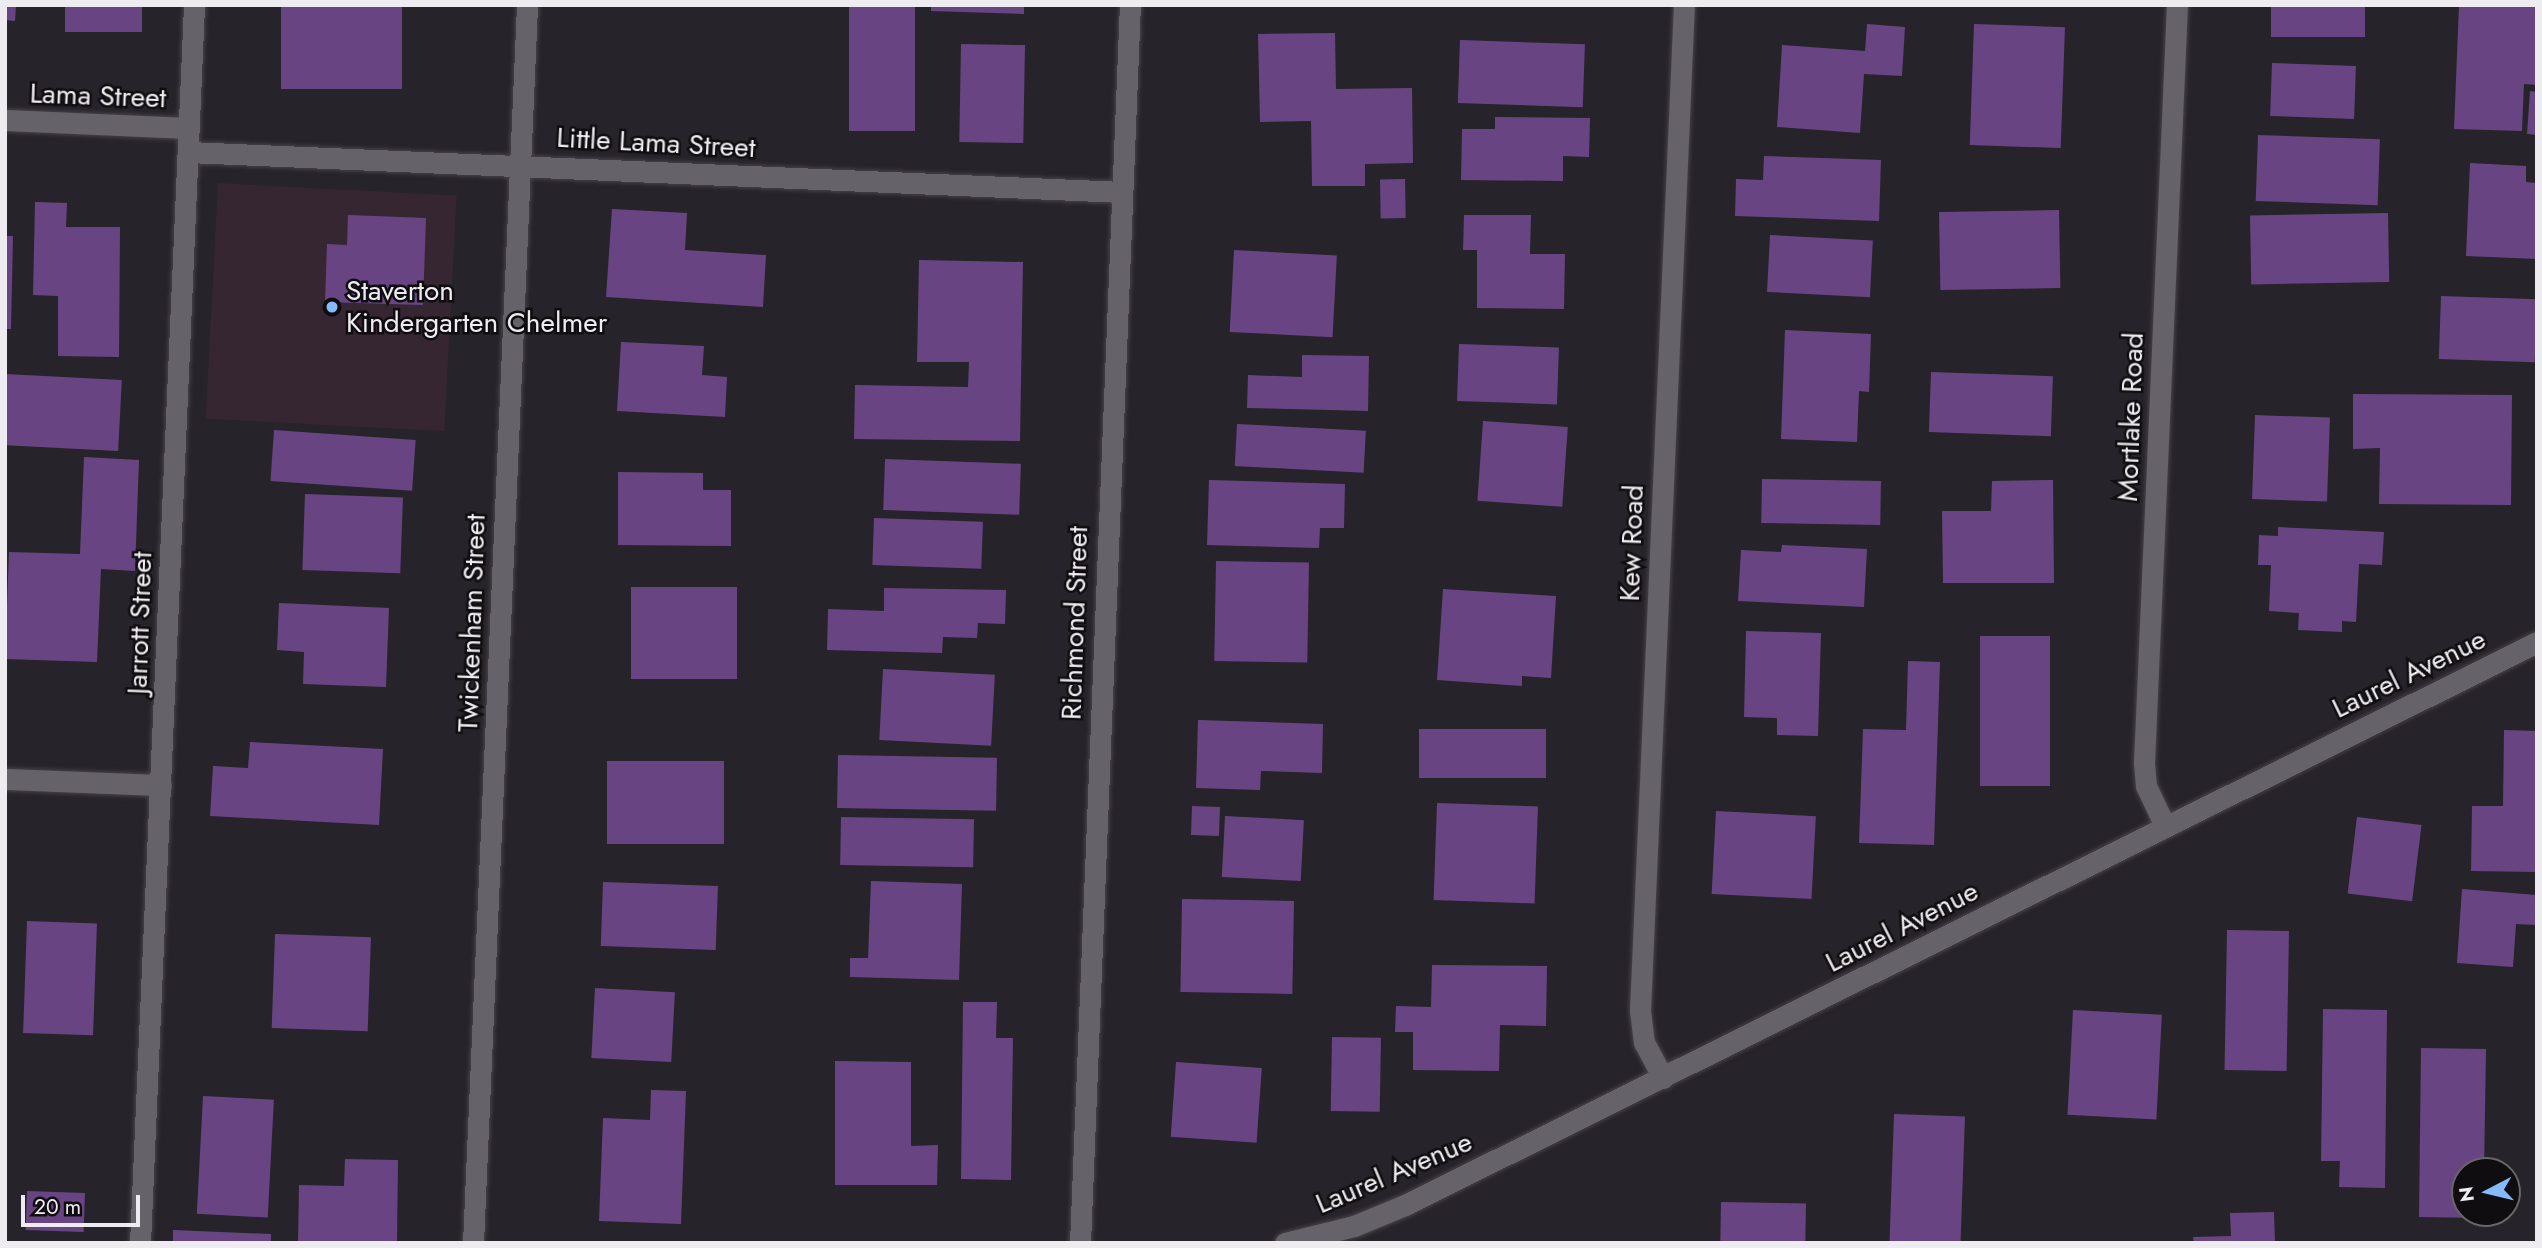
<!DOCTYPE html>
<html>
<head>
<meta charset="utf-8">
<style>
	body { margin:0 }
	#map { position:relative; width:2542px; height:1248px; overflow:hidden; background:#27232a; font-family:Jost,sans-serif }
	div>[style] { position:absolute }
	[style*='--x'] { left:calc(var(--x)*1px); top:calc(var(--y)*1px); width:calc(var(--w)*1px); rotate:calc(var(--a)*1deg) }
	.education>* { inset:0; background:#362632; transform-origin:0 0 }
	.building>* { inset:0; background:#684582; transform-origin:0 0 }
	.roads { filter:drop-shadow(0 0 2px #464248) drop-shadow(0 0 2px #464248) }
	.street>* { height:21px; margin:-10.5px; padding:0 10.5px; transform-origin:10.5px; border-radius:10.5px; background:#66626a }
	.dots>* { width:19px; height:19px; translate:-50% -50%; box-sizing:border-box; border:4px solid #0f0d10; border-radius:50% }
	span { translate:-50% -50%; white-space:nowrap; text-align:center; line-height:1.15; -webkit-text-stroke:5px #0f0d10; paint-order:stroke }
	.street-label { font-size:28px; color:#efecf1 }
	.poi-label { font-size:28px; color:#efecf1 }
	.left { translate:0 -50%; text-align:left }
	.frame { position:absolute; inset:0; border:7px solid #efecf1; pointer-events:none }
	.north { position:absolute; left:2451px; top:1157px; width:70px; height:70px; box-sizing:border-box; background:#0f0d10; border:2px solid #69666a; border-radius:50%; rotate:263deg; font-size:19px; font-weight:700; line-height:28px; text-align:center; color:#efecf1 }
	.north::after { content:''; display:block; margin:auto; width:24px; height:32px; background:#85bbfb; clip-path:polygon(50% 0,100% 100%,50% 72%,0 100%) }
	.scale { position:absolute; left:21px; top:1195px; width:119px; height:32px; box-sizing:border-box; border:4px solid #efecf1; border-top:0; padding-left:9px; font-size:21px; line-height:24px; white-space:nowrap; color:#efecf1; -webkit-text-stroke:5px #0f0d10; paint-order:stroke }
</style>
</head>
<body>
<div id="map">
	<div class="education">
		<i style="left:218px;top:183px;width:239px;height:236px;rotate:3deg"></i>
	</div>
	<div class="building">
		<i style="clip-path:polygon(5px 5px,16px 5px,15px 21px,5px 20px)"></i>
		<i style="left:65px;top:5px;width:77px;height:27px"></i>
		<i style="left:281px;top:5px;width:121px;height:84px"></i>
		<i style="left:849px;top:5px;width:66px;height:126px"></i>
		<i style="clip-path:polygon(931px 5px,1024px 5px,1024px 14px,931px 11px)"></i>
		<i style="left:2271px;top:5px;width:94px;height:32px"></i>
		<i style="clip-path:polygon(2459px 5px,2537px 5px,2537px 85px,2524px 84px,2522px 131px,2454px 129px)"></i>
		<i style="clip-path:polygon(1867px 24px,1905px 27px,1902px 76px,1864px 74px,1860px 133px,1777px 127px,1782px 45px,1865px 51px)"></i>
		<i style="left:1974px;top:24px;width:91px;height:121px;rotate:2deg"></i>
		<i style="clip-path:polygon(1335px 33px,1336px 89px,1412px 88px,1413px 163px,1365px 164px,1365px 186px,1312px 186px,1311px 121px,1260px 122px,1258px 34px)"></i>
		<i style="left:1460px;top:40px;width:125px;height:63px;rotate:2deg"></i>
		<i style="left:961px;top:44px;width:64px;height:98px;rotate:1deg"></i>
		<i style="left:2272px;top:63px;width:84px;height:53px;rotate:2deg"></i>
		<i style="clip-path:polygon(2530px 91px,2537px 92px,2537px 135px,2527px 134px)"></i>
		<i style="clip-path:polygon(1495px 117px,1590px 118px,1589px 157px,1563px 156px,1563px 181px,1461px 180px,1462px 129px,1495px 129px)"></i>
		<i style="left:2258px;top:135px;width:122px;height:66px;rotate:2deg"></i>
		<i style="clip-path:polygon(1764px 156px,1881px 160px,1879px 221px,1735px 216px,1736px 179px,1763px 180px)"></i>
		<i style="clip-path:polygon(2470px 163px,2526px 166px,2526px 182px,2537px 183px,2537px 259px,2466px 256px)"></i>
		<i style="left:1405px;top:179px;width:39px;height:25px;rotate:89deg"></i>
		<i style="clip-path:polygon(35px 202px,67px 203px,66px 227px,120px 227px,119px 357px,58px 356px,58px 296px,33px 295px)"></i>
		<i style="clip-path:polygon(612px 209px,687px 213px,685px 250px,766px 255px,763px 307px,606px 297px)"></i>
		<i style="left:2059px;top:210px;width:78px;height:120px;rotate:89deg"></i>
		<i style="left:2388px;top:213px;width:69px;height:138px;rotate:89deg"></i>
		<i style="clip-path:polygon(348px 215px,426px 218px,423px 305px,325px 302px,327px 244px,347px 245px)"></i>
		<i style="clip-path:polygon(1464px 215px,1531px 215px,1530px 254px,1565px 254px,1564px 309px,1477px 308px,1477px 250px,1463px 250px)"></i>
		<i style="left:1770px;top:235px;width:103px;height:57px;rotate:3deg"></i>
		<i style="clip-path:polygon(5px 236px,13px 236px,11px 329px,5px 329px)"></i>
		<i style="left:1234px;top:250px;width:103px;height:82px;rotate:3deg"></i>
		<i style="clip-path:polygon(919px 260px,1023px 262px,1020px 441px,854px 439px,855px 385px,968px 387px,969px 362px,917px 362px)"></i>
		<i style="left:2441px;top:296px;width:96px;height:63px;rotate:2deg"></i>
		<i style="clip-path:polygon(1785px 330px,1871px 334px,1869px 392px,1859px 391px,1857px 442px,1781px 439px)"></i>
		<i style="clip-path:polygon(621px 342px,704px 346px,702px 375px,727px 377px,725px 417px,617px 411px)"></i>
		<i style="left:1459px;top:344px;width:100px;height:57px;rotate:2deg"></i>
		<i style="clip-path:polygon(1302px 355px,1369px 356px,1368px 411px,1247px 408px,1248px 375px,1302px 377px)"></i>
		<i style="left:1931px;top:372px;width:122px;height:60px;rotate:2deg"></i>
		<i style="left:5px;top:374px;width:117px;height:71px;rotate:3deg"></i>
		<i style="clip-path:polygon(2353px 394px,2512px 395px,2511px 505px,2379px 504px,2380px 448px,2353px 449px)"></i>
		<i style="left:2255px;top:415px;width:75px;height:84px;rotate:2deg"></i>
		<i style="left:1483px;top:421px;width:85px;height:80px;rotate:4deg"></i>
		<i style="left:1237px;top:424px;width:129px;height:42px;rotate:3deg"></i>
		<i style="left:274px;top:430px;width:142px;height:51px;rotate:4deg"></i>
		<i style="clip-path:polygon(84px 457px,139px 460px,135px 571px,101px 569px,97px 662px,5px 659px,9px 552px,80px 554px)"></i>
		<i style="left:885px;top:459px;width:136px;height:51px;rotate:2deg"></i>
		<i style="clip-path:polygon(618px 472px,703px 473px,703px 490px,731px 490px,731px 546px,618px 545px)"></i>
		<i style="left:1762px;top:479px;width:119px;height:44px;rotate:1deg"></i>
		<i style="clip-path:polygon(1209px 480px,1345px 484px,1344px 528px,1320px 528px,1319px 548px,1207px 545px)"></i>
		<i style="clip-path:polygon(2053px 480px,2054px 583px,1943px 583px,1942px 511px,1991px 511px,1992px 481px)"></i>
		<i style="left:305px;top:494px;width:98px;height:76px;rotate:2deg"></i>
		<i style="left:874px;top:518px;width:109px;height:47px;rotate:2deg"></i>
		<i style="clip-path:polygon(2278px 527px,2384px 532px,2382px 565px,2359px 564px,2356px 622px,2342px 621px,2342px 632px,2298px 630px,2299px 613px,2269px 611px,2271px 565px,2258px 565px,2259px 535px,2278px 536px)"></i>
		<i style="clip-path:polygon(1782px 545px,1867px 549px,1864px 607px,1738px 601px,1741px 550px,1781px 552px)"></i>
		<i style="left:1216px;top:561px;width:93px;height:100px;rotate:1deg"></i>
		<i style="left:631px;top:587px;width:106px;height:92px"></i>
		<i style="clip-path:polygon(884px 588px,1006px 590px,1005px 624px,978px 623px,977px 638px,943px 637px,942px 653px,827px 650px,828px 609px,884px 611px)"></i>
		<i style="clip-path:polygon(1443px 589px,1556px 596px,1551px 678px,1522px 676px,1522px 686px,1437px 680px)"></i>
		<i style="clip-path:polygon(279px 603px,389px 608px,386px 687px,303px 684px,304px 652px,277px 650px)"></i>
		<i style="clip-path:polygon(1746px 631px,1821px 633px,1818px 736px,1777px 735px,1777px 718px,1744px 717px)"></i>
		<i style="left:1980px;top:636px;width:70px;height:150px"></i>
		<i style="clip-path:polygon(1908px 661px,1940px 662px,1934px 845px,1859px 843px,1863px 729px,1906px 730px)"></i>
		<i style="left:883px;top:669px;width:112px;height:71px;rotate:3deg"></i>
		<i style="clip-path:polygon(1198px 720px,1323px 724px,1322px 773px,1261px 771px,1260px 790px,1196px 788px)"></i>
		<i style="left:1419px;top:729px;width:127px;height:49px"></i>
		<i style="clip-path:polygon(2504px 730px,2537px 731px,2537px 872px,2471px 871px,2472px 806px,2503px 806px)"></i>
		<i style="clip-path:polygon(250px 742px,383px 749px,379px 825px,210px 816px,213px 766px,248px 768px)"></i>
		<i style="left:838px;top:755px;width:159px;height:53px;rotate:1deg"></i>
		<i style="left:607px;top:761px;width:117px;height:83px"></i>
		<i style="left:1437px;top:803px;width:101px;height:97px;rotate:2deg"></i>
		<i style="left:1192px;top:806px;width:28px;height:29px;rotate:2deg"></i>
		<i style="left:1716px;top:811px;width:100px;height:83px;rotate:3deg"></i>
		<i style="left:1225px;top:816px;width:79px;height:61px;rotate:3deg"></i>
		<i style="left:841px;top:817px;width:133px;height:48px;rotate:1deg"></i>
		<i style="left:2357px;top:817px;width:65px;height:77px;rotate:7deg"></i>
		<i style="clip-path:polygon(871px 881px,962px 884px,959px 980px,850px 977px,850px 958px,868px 958px)"></i>
		<i style="left:603px;top:882px;width:115px;height:64px;rotate:2deg"></i>
		<i style="clip-path:polygon(2462px 889px,2537px 895px,2537px 925px,2516px 924px,2513px 967px,2457px 963px)"></i>
		<i style="left:1182px;top:899px;width:112px;height:93px;rotate:1deg"></i>
		<i style="left:27px;top:921px;width:70px;height:112px;rotate:2deg"></i>
		<i style="left:2227px;top:930px;width:62px;height:140px;rotate:1deg"></i>
		<i style="left:275px;top:934px;width:96px;height:94px;rotate:2deg"></i>
		<i style="clip-path:polygon(1432px 965px,1547px 966px,1546px 1026px,1500px 1025px,1499px 1071px,1413px 1070px,1413px 1032px,1395px 1032px,1396px 1006px,1431px 1007px)"></i>
		<i style="left:595px;top:988px;width:80px;height:70px;rotate:3deg"></i>
		<i style="clip-path:polygon(963px 1002px,997px 1002px,996px 1038px,1013px 1038px,1011px 1180px,961px 1179px)"></i>
		<i style="clip-path:polygon(2323px 1009px,2387px 1010px,2385px 1188px,2339px 1187px,2340px 1161px,2321px 1161px)"></i>
		<i style="left:2073px;top:1010px;width:89px;height:105px;rotate:3deg"></i>
		<i style="left:1332px;top:1037px;width:49px;height:74px;rotate:1deg"></i>
		<i style="clip-path:polygon(2421px 1048px,2486px 1049px,2484px 1171px,2465px 1171px,2465px 1213px,2483px 1213px,2483px 1218px,2419px 1217px)"></i>
		<i style="clip-path:polygon(835px 1061px,911px 1062px,911px 1146px,938px 1145px,937px 1185px,835px 1185px)"></i>
		<i style="left:1176px;top:1062px;width:86px;height:75px;rotate:4deg"></i>
		<i style="clip-path:polygon(651px 1090px,686px 1091px,681px 1224px,599px 1221px,603px 1118px,650px 1120px)"></i>
		<i style="left:203px;top:1096px;width:71px;height:118px;rotate:3deg"></i>
		<i style="left:1894px;top:1114px;width:71px;height:129px;rotate:2deg"></i>
		<i style="clip-path:polygon(345px 1159px,398px 1160px,397px 1243px,298px 1243px,299px 1185px,344px 1186px)"></i>
		<i style="left:27px;top:1191px;width:58px;height:39px;rotate:2deg"></i>
		<i style="left:1721px;top:1202px;width:85px;height:41px;rotate:1deg"></i>
		<i style="clip-path:polygon(2274px 1212px,2275px 1243px,2194px 1243px,2193px 1237px,2231px 1236px,2230px 1213px)"></i>
		<i style="clip-path:polygon(173px 1230px,271px 1234px,271px 1243px,173px 1243px)"></i>
	</div>
	<div class="roads">
		<div class="street">
			<i style="--x:5;--y:120;--w:184;--a:2.5"></i>
			<i style="--x:188;--y:152;--w:935;--a:2.45"></i>
			<i style="--x:5;--y:779;--w:156;--a:2.2"></i>
			<i style="--x:2165;--y:826;--w:44;--a:-115.4"></i>
			<i style="--x:2146;--y:786;--w:23;--a:-95"></i>
			<i style="--x:2144;--y:763;--w:759;--a:-87.51"></i>
			<i style="--x:1663;--y:1078;--w:40;--a:-118"></i>
			<i style="--x:1644;--y:1043;--w:32;--a:-97"></i>
			<i style="--x:1640;--y:1011;--w:1007;--a:-87.5"></i>
			<i style="--x:140;--y:1243;--w:1239;--a:-87.5"></i>
			<i style="--x:473;--y:1243;--w:1239;--a:-87.5"></i>
			<i style="--x:1080;--y:1243;--w:1239;--a:-87.69"></i>
			<i style="--x:1285;--y:1243;--w:71;--a:-13.8"></i>
			<i style="--x:1354;--y:1226;--w:55;--a:-22.4"></i>
			<i style="--x:1405;--y:1205;--w:1264;--a:-26.44"></i>
		</div>
	</div>
	<div class="dots">
		<i style="left:332px;top:307px;background:#85bbfb"></i>
	</div>
	<div class="street-label">
		<span style="left:98px;top:96px;rotate:2deg">Lama Street</span>
		<span style="left:656px;top:143px;rotate:3deg">Little Lama Street</span>
		<span style="left:2131px;top:417px;rotate:-88deg">Mortlake Road</span>
		<span style="left:1632px;top:543px;rotate:-88deg">Kew Road</span>
		<span style="left:140px;top:623px;rotate:-88deg">Jarrott Street</span>
		<span style="left:472px;top:623px;rotate:-88deg">Twickenham Street</span>
		<span style="left:1075px;top:623px;rotate:-88deg">Richmond Street</span>
		<span style="left:2409px;top:674px;rotate:-26deg">Laurel Avenue</span>
		<span style="left:1902px;top:927px;rotate:-27deg">Laurel Avenue</span>
		<span style="left:1394px;top:1173px;rotate:-23deg">Laurel Avenue</span>
	</div>
	<div class="poi-label">
		<span class="left" style="left:346px;top:307px">Staverton<br>Kindergarten Chelmer</span>
	</div>
	<div class="frame"></div>
	<div class="north">N</div>
	<div class="scale">20 m</div>
</div>
</body>
</html>
